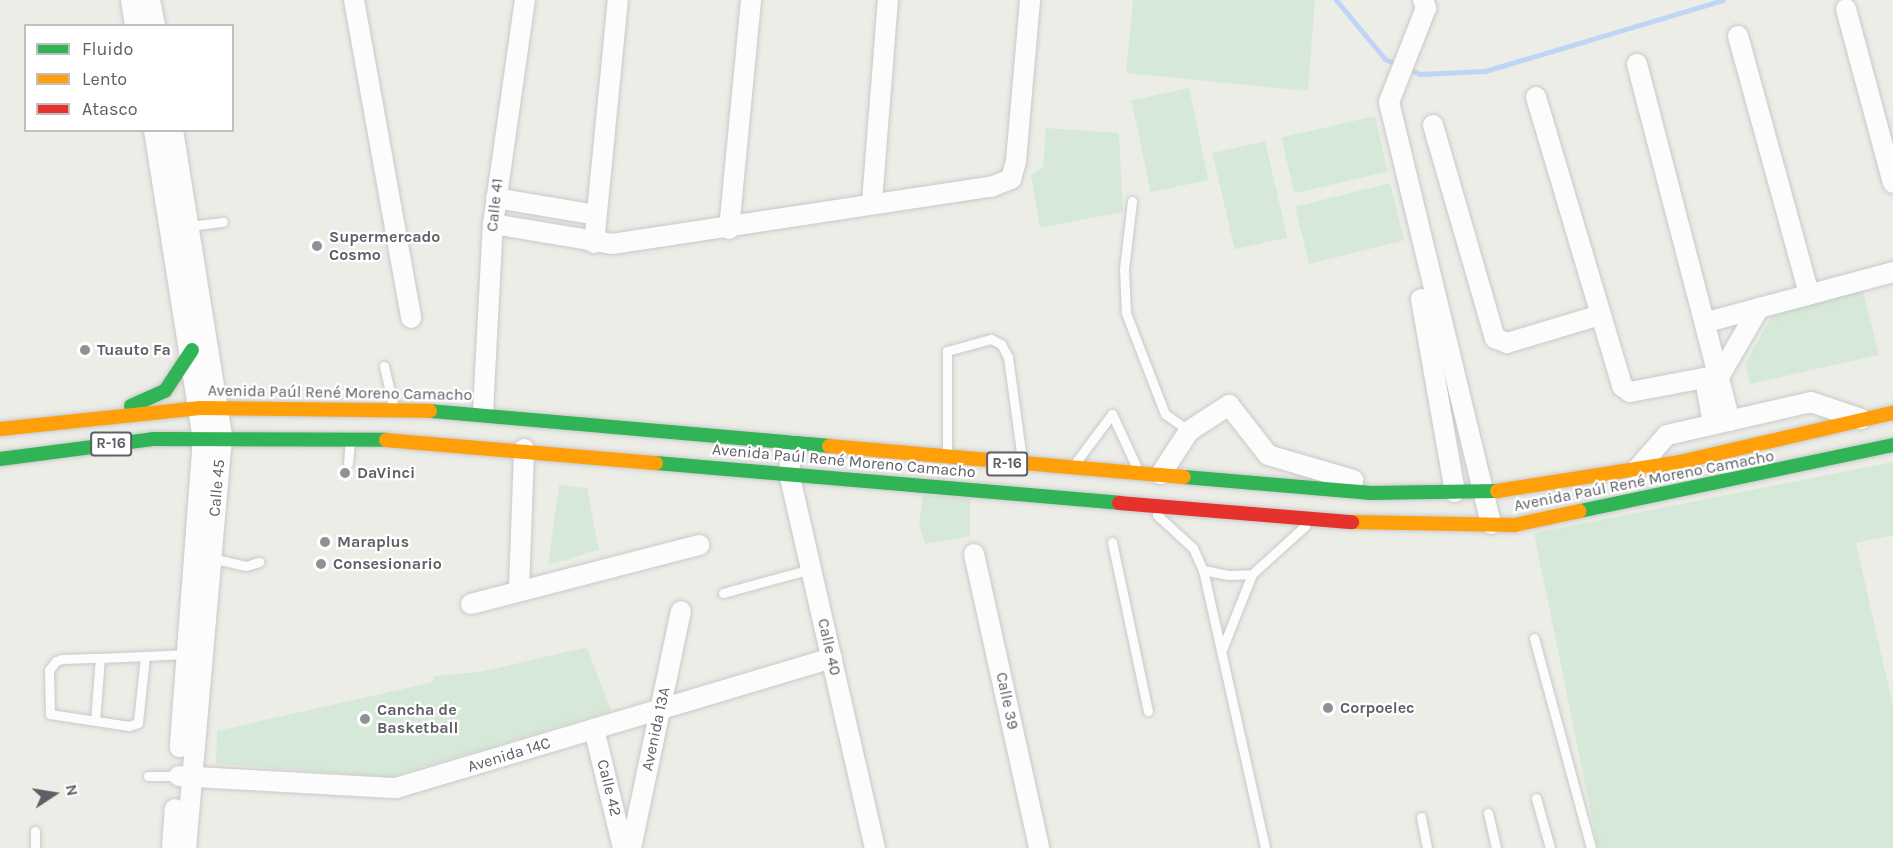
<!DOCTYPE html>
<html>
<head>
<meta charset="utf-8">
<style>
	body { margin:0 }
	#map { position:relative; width:1893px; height:848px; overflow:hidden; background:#edede8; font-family:Karla,sans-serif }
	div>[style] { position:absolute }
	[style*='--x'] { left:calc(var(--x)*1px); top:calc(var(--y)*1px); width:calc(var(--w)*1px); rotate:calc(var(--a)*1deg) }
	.green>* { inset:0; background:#d6e9d8; transform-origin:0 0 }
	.stream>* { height:5px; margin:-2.5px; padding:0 2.5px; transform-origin:2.5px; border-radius:2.5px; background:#bfd5f5 }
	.roads { filter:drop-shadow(0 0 2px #c9c9c9) drop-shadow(0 0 2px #c9c9c9) }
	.lane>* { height:9px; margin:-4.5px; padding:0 4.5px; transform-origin:4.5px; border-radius:4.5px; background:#fcfcfc }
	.street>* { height:20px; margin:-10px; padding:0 10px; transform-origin:10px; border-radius:10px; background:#fcfcfc }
	.fast>* { height:14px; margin:-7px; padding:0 7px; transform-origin:7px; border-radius:7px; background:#30b455 }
	.slow>* { height:14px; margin:-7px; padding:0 7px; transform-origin:7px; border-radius:7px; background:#ff9f0a }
	.jam>* { height:14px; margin:-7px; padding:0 7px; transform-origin:7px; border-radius:7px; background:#e5322d }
	.dots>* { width:16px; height:16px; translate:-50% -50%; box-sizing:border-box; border:3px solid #fff; border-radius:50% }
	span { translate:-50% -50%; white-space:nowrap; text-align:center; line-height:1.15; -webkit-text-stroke:4.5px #fff; paint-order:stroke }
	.shield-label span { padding:2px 4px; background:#fff; border:2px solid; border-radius:4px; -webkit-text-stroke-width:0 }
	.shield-label { font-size:15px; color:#5e6066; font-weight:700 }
	.street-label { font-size:16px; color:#5e6066 }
	.poi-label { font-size:16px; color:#5e6066; font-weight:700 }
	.left { translate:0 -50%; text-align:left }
	.legend { position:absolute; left:24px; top:24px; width:210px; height:108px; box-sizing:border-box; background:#fff; border:2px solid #bfbfc2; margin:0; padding:8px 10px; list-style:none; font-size:18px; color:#5e6066 }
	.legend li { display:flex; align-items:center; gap:12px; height:30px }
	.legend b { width:30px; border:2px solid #bfbfc2 }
	.north { position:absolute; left:24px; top:764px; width:60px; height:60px; -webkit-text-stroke:4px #fff; paint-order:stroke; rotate:78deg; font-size:16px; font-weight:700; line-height:24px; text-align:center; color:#5e6066 }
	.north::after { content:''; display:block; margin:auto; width:21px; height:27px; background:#5e6066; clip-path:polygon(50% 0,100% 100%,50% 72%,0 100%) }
</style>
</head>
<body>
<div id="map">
	<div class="green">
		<i style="clip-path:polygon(1133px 0,1315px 0,1308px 91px,1126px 73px)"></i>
		<i style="left:1189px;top:88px;width:94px;height:59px;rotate:78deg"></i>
		<i style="left:1375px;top:116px;width:57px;height:96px;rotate:77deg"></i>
		<i style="clip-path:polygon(1046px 128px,1119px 133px,1123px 212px,1040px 228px,1031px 175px,1043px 167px)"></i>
		<i style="left:1265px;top:141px;width:99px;height:54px;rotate:77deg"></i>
		<i style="left:1390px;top:183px;width:59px;height:98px;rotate:76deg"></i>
		<i style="clip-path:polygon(1862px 287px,1879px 355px,1750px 384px,1745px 364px,1773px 314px)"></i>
		<i style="clip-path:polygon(1893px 462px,1893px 535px,1856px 543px,1893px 706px,1893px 848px,1598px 848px,1534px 533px)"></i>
		<i style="clip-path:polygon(559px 485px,587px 488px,599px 550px,548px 565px)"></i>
		<i style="clip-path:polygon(923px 495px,970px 499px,970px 536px,925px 544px,919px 524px)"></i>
		<i style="clip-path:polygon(587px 647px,611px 711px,390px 777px,216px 764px,217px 731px,433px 682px,434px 676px,480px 672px)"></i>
	</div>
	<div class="stream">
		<i style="--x:1336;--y:0;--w:77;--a:50.3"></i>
		<i style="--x:1385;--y:59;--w:15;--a:23"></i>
		<i style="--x:1407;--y:68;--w:14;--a:25"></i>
		<i style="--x:1420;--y:74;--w:65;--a:-2.6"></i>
		<i style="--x:1485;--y:71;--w:248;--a:-16.6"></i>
	</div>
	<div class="roads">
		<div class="lane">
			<i style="--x:1132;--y:201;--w:68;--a:96.7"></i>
			<i style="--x:1124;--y:269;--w:44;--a:87.4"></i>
			<i style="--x:1126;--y:313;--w:108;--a:68.9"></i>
			<i style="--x:1165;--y:414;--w:29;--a:35"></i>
			<i style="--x:189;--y:226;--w:34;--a:-7"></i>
			<i style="--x:384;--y:366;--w:40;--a:77"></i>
			<i style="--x:947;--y:452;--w:101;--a:-90"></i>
			<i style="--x:947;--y:351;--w:46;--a:-15.3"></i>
			<i style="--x:991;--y:339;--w:11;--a:27"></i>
			<i style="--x:1001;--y:344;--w:15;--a:62"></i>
			<i style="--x:1008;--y:357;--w:103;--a:82.2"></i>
			<i style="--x:1076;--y:462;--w:60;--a:-53.1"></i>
			<i style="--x:1112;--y:414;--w:57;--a:65.2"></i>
			<i style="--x:348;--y:463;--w:21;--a:-85"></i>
			<i style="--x:1157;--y:515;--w:49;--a:42.5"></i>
			<i style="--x:1193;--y:548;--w:24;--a:66"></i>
			<i style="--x:1203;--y:570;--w:26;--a:11"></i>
			<i style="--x:1229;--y:575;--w:23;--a:-2"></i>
			<i style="--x:1252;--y:574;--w:72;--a:-42.2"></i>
			<i style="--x:1112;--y:542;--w:173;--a:78"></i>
			<i style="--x:211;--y:558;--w:36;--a:13"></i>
			<i style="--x:246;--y:566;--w:14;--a:-17"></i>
			<i style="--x:1203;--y:570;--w:285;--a:77.4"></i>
			<i style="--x:723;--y:593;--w:91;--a:-15.3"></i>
			<i style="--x:1534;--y:638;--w:218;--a:74.8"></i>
			<i style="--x:1221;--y:652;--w:84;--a:-68.3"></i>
			<i style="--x:145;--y:656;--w:67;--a:96"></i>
			<i style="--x:138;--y:723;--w:9;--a:162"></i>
			<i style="--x:129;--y:726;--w:80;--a:-171.4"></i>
			<i style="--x:50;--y:714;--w:44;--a:-91.3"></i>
			<i style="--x:49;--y:670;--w:11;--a:-52"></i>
			<i style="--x:56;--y:661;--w:6;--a:-18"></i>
			<i style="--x:62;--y:659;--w:38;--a:-2"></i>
			<i style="--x:100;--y:658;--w:45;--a:-2.5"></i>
			<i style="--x:145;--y:656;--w:42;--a:-2.7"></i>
			<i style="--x:95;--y:721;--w:63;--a:-85.5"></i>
			<i style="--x:148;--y:776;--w:30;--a:0"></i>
			<i style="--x:1536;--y:798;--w:52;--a:74.4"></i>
			<i style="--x:1488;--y:813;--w:36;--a:77"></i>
			<i style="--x:1421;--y:817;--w:32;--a:79"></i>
			<i style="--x:35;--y:848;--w:17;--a:-90"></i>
		</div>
		<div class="street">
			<i style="--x:131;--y:0;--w:26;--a:81"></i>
			<i style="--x:150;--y:0;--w:26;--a:79"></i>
			<i style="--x:354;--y:0;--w:323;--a:79.8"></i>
			<i style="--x:1423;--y:0;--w:9;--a:69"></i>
			<i style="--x:1426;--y:8;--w:101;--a:111.5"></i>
			<i style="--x:1389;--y:102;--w:434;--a:76.4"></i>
			<i style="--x:1846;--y:9;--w:180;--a:74.9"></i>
			<i style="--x:1738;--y:36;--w:268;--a:74.6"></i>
			<i style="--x:1637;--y:64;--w:369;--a:75.4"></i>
			<i style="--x:1536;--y:97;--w:302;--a:73.4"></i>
			<i style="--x:1622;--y:386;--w:10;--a:37"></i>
			<i style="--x:1630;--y:392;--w:92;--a:-10.7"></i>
			<i style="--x:1720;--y:375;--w:78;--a:-59.8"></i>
			<i style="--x:1433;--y:125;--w:222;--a:73.8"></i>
			<i style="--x:1495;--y:338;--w:13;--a:23"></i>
			<i style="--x:1507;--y:343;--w:94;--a:-16.7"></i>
			<i style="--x:154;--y:130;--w:312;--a:81"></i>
			<i style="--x:203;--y:438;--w:310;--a:94.3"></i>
			<i style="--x:173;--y:130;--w:311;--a:80.9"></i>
			<i style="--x:222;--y:437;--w:413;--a:95"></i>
			<i style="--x:496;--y:198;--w:102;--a:9.6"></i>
			<i style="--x:872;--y:202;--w:203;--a:-85.5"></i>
			<i style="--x:493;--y:224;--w:121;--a:9.5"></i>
			<i style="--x:612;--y:244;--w:383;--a:-8.6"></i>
			<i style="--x:991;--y:187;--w:22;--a:-22"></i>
			<i style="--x:1011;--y:179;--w:19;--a:-74"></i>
			<i style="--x:1016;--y:161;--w:162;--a:-85"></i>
			<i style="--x:729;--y:229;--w:230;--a:-84.5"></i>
			<i style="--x:594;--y:243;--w:244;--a:-84.4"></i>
			<i style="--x:1421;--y:299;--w:196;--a:80"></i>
			<i style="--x:1707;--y:322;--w:193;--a:-15"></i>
			<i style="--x:1705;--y:379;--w:46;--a:79.9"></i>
			<i style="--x:483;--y:412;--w:188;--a:-87"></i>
			<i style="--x:493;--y:224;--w:226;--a:-81.9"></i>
			<i style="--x:792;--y:445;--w:28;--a:96"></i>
			<i style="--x:789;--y:473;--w:385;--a:77.1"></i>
			<i style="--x:1637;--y:469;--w:45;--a:-48.6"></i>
			<i style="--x:1667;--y:435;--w:148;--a:-12.9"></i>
			<i style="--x:1811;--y:402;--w:53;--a:18.8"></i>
			<i style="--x:1161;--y:474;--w:51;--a:-56.9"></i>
			<i style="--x:1189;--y:431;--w:48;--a:-33"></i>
			<i style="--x:1229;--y:405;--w:63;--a:52"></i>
			<i style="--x:1268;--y:455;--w:89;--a:16.4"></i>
			<i style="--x:974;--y:554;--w:301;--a:77.5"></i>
			<i style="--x:519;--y:588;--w:139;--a:-87.9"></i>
			<i style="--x:471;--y:604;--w:236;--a:-14.5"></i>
			<i style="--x:594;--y:729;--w:122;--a:76.3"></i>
			<i style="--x:179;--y:776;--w:217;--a:3.2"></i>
			<i style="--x:396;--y:788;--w:455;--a:-16.6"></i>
			<i style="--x:172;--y:848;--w:39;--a:-86"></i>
			<i style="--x:631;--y:848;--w:242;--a:-78.1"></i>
		</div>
		<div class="fast">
			<i style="--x:131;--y:406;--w:37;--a:-24"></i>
			<i style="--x:165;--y:391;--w:49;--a:-56.6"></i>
			<i style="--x:430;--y:411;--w:401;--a:5"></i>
			<i style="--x:0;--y:459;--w:154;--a:-7.4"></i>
			<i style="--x:153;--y:439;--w:233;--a:0.2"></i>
			<i style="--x:656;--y:463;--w:465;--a:4.9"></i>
			<i style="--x:1184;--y:477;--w:188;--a:4.9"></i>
			<i style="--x:1371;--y:493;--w:126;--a:-0.9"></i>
			<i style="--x:1580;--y:511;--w:320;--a:-11.9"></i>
		</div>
		<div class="slow">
			<i style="--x:0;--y:429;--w:201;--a:-6"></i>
			<i style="--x:200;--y:408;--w:230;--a:0.7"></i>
			<i style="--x:386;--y:440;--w:271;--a:4.9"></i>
			<i style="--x:829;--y:446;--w:356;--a:5"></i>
			<i style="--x:1497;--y:491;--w:185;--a:-9"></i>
			<i style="--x:1680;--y:462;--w:219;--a:-13"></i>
			<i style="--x:1352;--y:522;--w:162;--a:1.1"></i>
			<i style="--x:1514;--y:525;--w:67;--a:-12"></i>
		</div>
		<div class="jam">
			<i style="--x:1119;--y:503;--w:234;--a:4.7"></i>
		</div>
	</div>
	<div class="dots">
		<i style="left:317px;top:246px;background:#909194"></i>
		<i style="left:85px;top:350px;background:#909194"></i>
		<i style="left:345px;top:473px;background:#909194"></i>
		<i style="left:325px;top:542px;background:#909194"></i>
		<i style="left:321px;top:564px;background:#909194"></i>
		<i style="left:1328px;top:708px;background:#909194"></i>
		<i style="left:365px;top:719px;background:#909194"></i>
	</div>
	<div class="shield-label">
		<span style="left:111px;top:444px">R-16</span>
		<span style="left:1007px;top:464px">R-16</span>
	</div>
	<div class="street-label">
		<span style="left:495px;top:205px;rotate:-84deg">Calle 41</span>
		<span style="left:340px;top:393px;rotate:1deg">Avenida Paúl René Moreno Camacho</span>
		<span style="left:844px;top:461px;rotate:5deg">Avenida Paúl René Moreno Camacho</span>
		<span style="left:1644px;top:481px;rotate:-11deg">Avenida Paúl René Moreno Camacho</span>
		<span style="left:217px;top:488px;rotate:-85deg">Calle 45</span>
		<span style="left:829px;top:647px;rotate:77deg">Calle 40</span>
		<span style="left:1007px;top:701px;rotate:78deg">Calle 39</span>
		<span style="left:656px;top:729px;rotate:-78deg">Avenida 13A</span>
		<span style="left:509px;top:755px;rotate:-17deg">Avenida 14C</span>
		<span style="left:609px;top:788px;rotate:76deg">Calle 42</span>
	</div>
	<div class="poi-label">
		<span class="left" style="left:329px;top:246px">Supermercado<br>Cosmo</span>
		<span class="left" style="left:97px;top:350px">Tuauto Fa</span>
		<span class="left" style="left:357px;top:473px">DaVinci</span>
		<span class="left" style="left:337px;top:542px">Maraplus</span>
		<span class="left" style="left:333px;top:564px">Consesionario</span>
		<span class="left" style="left:1340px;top:708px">Corpoelec</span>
		<span class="left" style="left:377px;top:719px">Cancha de<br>Basketball</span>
	</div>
	<ul class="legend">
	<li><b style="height:8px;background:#30b455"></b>Fluido</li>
	<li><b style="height:8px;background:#ff9f0a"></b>Lento</li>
	<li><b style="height:8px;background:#e5322d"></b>Atasco</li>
	</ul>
	<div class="north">N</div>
</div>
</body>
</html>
